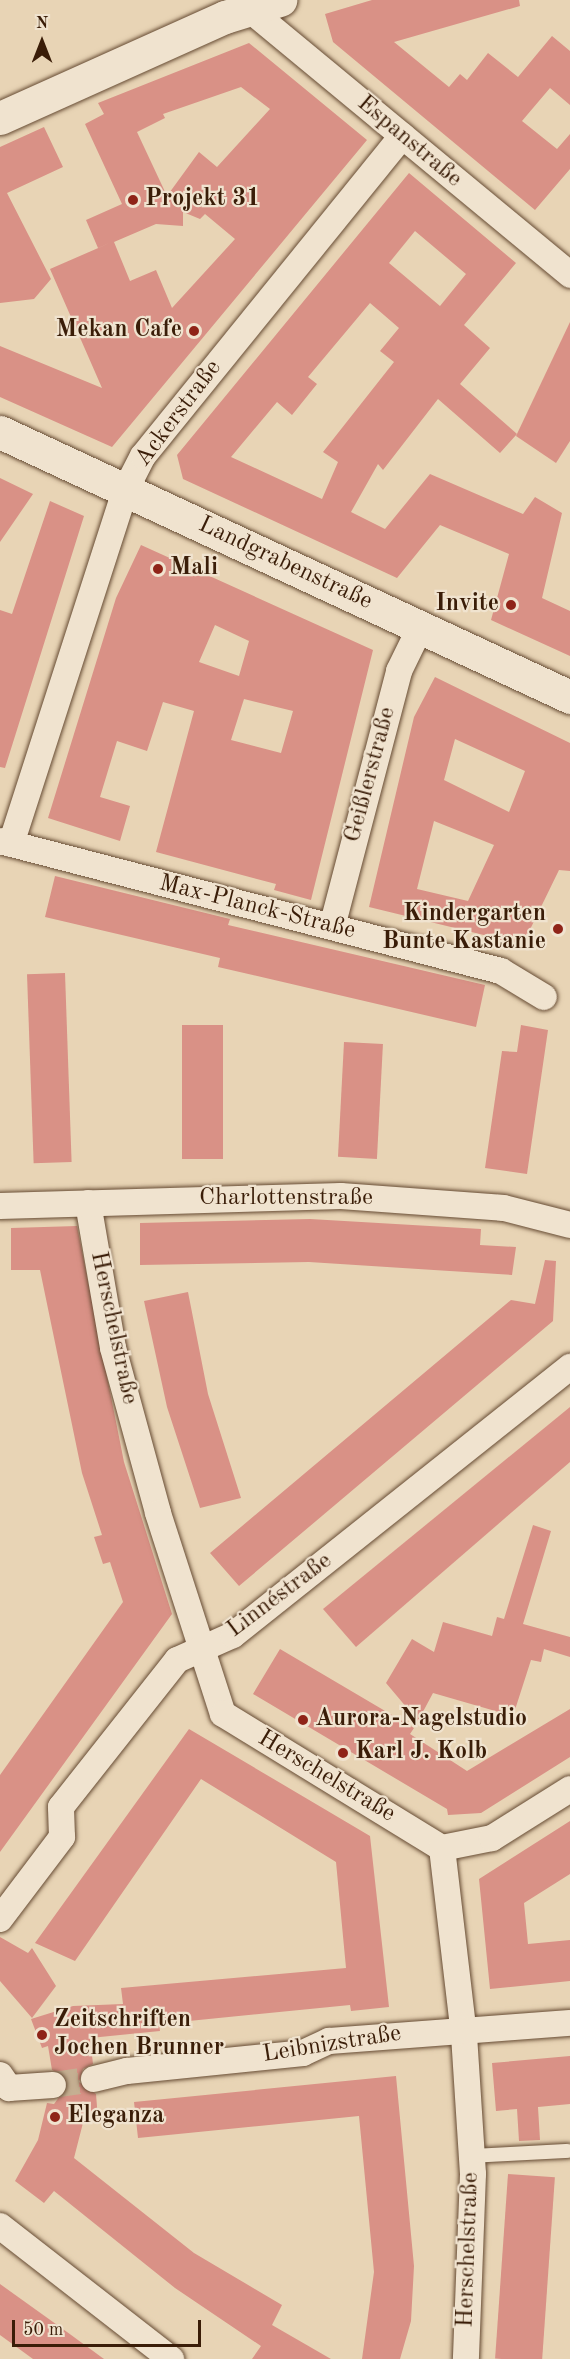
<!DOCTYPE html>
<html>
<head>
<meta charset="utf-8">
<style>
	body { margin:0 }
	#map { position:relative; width:570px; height:2359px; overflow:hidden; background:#e8d4b5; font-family:"Old Standard TT",serif }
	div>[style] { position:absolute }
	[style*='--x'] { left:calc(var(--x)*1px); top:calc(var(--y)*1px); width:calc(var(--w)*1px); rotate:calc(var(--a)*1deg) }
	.building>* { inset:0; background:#d99186; transform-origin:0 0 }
	.minor-tunnel>* { height:26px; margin-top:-13px; transform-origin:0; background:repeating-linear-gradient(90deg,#c5af92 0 26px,transparent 0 39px) }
	.roads { filter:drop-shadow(0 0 2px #664b33) drop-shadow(0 0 2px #664b33) }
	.service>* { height:14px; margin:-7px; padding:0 7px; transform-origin:7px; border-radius:7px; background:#f0e3cf }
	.minor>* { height:26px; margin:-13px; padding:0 13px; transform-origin:13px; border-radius:13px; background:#f0e3cf }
	.tertiary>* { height:33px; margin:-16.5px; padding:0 16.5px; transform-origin:16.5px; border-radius:16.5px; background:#f0e3cf }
	.secondary>* { height:33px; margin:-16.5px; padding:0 16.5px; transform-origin:16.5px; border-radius:16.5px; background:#f0e3cf }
	.dots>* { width:16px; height:16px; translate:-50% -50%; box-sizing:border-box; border:3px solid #f0e3cf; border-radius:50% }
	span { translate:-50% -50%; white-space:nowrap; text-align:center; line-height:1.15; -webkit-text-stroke:4.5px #f0e3cf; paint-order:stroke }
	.street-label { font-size:24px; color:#3a1d08 }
	.poi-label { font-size:24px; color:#3a1d08; font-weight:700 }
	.left { translate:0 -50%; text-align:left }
	.right { translate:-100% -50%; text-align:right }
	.north { position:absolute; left:12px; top:12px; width:60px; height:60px; -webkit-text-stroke:4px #f0e3cf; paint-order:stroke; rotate:0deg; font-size:16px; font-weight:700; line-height:24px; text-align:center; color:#3a1d08 }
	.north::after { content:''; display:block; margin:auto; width:21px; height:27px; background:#3a1d08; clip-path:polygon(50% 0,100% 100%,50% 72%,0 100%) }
	.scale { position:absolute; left:12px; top:2320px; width:189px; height:27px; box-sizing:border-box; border:3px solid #3a1d08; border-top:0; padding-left:8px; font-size:18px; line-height:21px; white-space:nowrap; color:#3a1d08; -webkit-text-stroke:4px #f0e3cf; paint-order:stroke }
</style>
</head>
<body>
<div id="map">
	<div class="building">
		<i style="clip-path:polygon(372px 0,519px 0,520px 6px,394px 42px,449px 87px,460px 74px,467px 80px,488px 53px,518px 77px,552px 36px,570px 51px,570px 105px,550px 88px,522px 121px,557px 149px,570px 134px,570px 169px,535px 210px,333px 42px,325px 14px)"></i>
		<i style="clip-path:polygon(evenodd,249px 43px,367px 140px,112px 447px,0 397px,0 346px,102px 388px,50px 269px,112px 242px,98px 248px,86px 220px,122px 204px,85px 124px,104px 114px,98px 103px,249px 43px,241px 87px,270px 109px,217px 167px,199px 152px,167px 196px,137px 132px,165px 118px,163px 114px,241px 87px,249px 43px,183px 212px,200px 219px,205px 214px,235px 239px,172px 308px,156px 270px,130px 281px,114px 242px,156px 224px,183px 226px,183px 212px)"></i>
		<i style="clip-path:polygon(44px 127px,63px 167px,7px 193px,51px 279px,34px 299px,0 303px,0 147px)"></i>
		<i style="clip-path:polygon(evenodd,409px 173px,516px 263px,464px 325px,490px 348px,460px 384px,517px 434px,500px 453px,438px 399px,383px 470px,378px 464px,351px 512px,385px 529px,430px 474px,523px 514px,535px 497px,562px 513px,542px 598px,570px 611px,570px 656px,491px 620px,509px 554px,440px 525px,397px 578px,183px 479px,177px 455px,409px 173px,415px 231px,466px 274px,440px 306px,389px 263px,415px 231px,409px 173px,370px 303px,399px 328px,380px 351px,394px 362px,323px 452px,338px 462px,322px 499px,231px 457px,277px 402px,292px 415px,317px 384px,308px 377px,370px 303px)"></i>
		<i style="clip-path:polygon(570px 322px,570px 441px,556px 463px,516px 436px)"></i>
		<i style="clip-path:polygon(0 478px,33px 494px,0 542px)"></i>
		<i style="clip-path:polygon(50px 501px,84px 516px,5px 768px,0 767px,0 610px,12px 614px)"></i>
		<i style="clip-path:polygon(evenodd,141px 545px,373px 650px,311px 900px,274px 890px,276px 884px,156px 852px,194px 711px,163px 702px,147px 751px,117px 741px,100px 797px,130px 806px,120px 841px,48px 818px,116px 598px,141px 545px,215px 625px,249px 641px,239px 676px,199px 662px,215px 625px,141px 545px,244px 699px,293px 711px,281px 753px,231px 740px,244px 699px)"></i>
		<i style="clip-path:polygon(evenodd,435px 677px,570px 743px,570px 871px,559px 870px,520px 950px,496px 938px,369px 907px,414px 717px,435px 677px,455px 739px,525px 771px,509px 812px,444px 780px,455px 739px,435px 677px,434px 821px,494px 845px,468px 901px,417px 889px,434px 821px)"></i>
		<i style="clip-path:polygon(55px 876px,230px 919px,228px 925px,485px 985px,476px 1027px,218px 967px,220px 958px,45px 917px)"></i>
		<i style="left:65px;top:973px;width:189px;height:38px;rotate:88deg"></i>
		<i style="left:182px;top:1025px;width:41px;height:134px"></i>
		<i style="clip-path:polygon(521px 1025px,548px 1030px,527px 1174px,485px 1168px,502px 1051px,517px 1052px)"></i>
		<i style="left:344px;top:1042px;width:39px;height:115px;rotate:3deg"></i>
		<i style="clip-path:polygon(310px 1219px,481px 1229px,480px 1245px,516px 1247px,512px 1275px,309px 1262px,140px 1265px,140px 1223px)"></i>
		<i style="clip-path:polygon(77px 1226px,124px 1462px,172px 1614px,0 1852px,0 1775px,123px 1602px,110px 1562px,103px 1564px,94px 1537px,102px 1535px,82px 1473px,40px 1270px,11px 1270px,11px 1228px)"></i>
		<i style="clip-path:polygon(545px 1260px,556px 1261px,553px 1321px,239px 1586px,210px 1553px,511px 1300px,535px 1304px)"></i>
		<i style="clip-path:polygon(188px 1292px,208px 1394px,241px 1498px,200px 1508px,167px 1407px,144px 1301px)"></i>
		<i style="clip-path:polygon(570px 1407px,570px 1462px,356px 1647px,323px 1609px)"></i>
		<i style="clip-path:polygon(533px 1525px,551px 1531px,523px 1624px,570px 1637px,570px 1657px,544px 1649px,541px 1662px,531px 1660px,513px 1716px,433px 1693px,418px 1721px,386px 1683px,412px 1639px,434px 1652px,443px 1622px,492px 1636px,497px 1617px,504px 1619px)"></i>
		<i style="clip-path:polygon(280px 1649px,414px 1728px,410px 1734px,467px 1771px,570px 1709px,570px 1757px,481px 1813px,448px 1815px,447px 1809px,253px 1694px)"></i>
		<i style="clip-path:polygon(189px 1729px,370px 1836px,389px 2007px,351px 2011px,350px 2005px,159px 2024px,160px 2031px,90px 2038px,93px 2064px,83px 2069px,79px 2082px,96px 2094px,98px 2119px,84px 2119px,74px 2158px,194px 2253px,282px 2305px,272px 2325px,331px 2359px,252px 2359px,261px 2346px,175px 2288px,54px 2191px,44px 2203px,15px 2181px,38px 2140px,47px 2103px,54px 2104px,68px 2085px,65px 2076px,52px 2070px,48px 2046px,42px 2048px,31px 2019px,73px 2006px,123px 2004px,121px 1988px,346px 1968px,336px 1862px,201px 1779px,75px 1961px,35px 1943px)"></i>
		<i style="clip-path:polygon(570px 1821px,570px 1874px,524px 1903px,528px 1944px,570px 1940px,570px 1981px,490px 1989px,479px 1879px)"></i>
		<i style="clip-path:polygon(0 1937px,28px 1953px,32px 1948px,56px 1986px,32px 2018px,0 1981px)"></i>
		<i style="clip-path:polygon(570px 2056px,570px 2104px,538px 2107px,540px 2140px,519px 2141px,517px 2109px,496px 2111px,492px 2063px)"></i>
		<i style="clip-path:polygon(396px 2076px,414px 2266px,411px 2321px,400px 2359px,362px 2359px,374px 2272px,359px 2116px,138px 2138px,134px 2102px)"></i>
		<i style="left:508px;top:2174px;width:47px;height:185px;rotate:4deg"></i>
		<i style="clip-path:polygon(0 2284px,67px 2332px,104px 2359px,33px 2359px,0 2335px)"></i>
	</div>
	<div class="minor-tunnel">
		<i style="--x:53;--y:2085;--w:41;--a:-8.3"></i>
	</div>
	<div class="roads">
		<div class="service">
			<i style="--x:471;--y:2156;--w:97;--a:-3"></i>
		</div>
		<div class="minor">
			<i style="--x:249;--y:9;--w:417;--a:39.6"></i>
			<i style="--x:0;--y:841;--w:518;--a:14.55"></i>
			<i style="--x:501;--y:971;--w:50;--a:31.2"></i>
			<i style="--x:11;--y:844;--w:373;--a:-72.1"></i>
			<i style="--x:126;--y:489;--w:37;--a:-63"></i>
			<i style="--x:143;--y:456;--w:412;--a:-51"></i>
			<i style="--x:332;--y:927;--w:265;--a:-75.3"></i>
			<i style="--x:399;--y:671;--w:48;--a:-64"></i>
			<i style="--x:88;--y:1203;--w:147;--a:80.2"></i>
			<i style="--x:113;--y:1348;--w:171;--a:74.7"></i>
			<i style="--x:158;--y:1513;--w:211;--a:72.1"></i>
			<i style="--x:223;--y:1714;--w:257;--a:31.5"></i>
			<i style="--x:442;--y:1848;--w:188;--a:83.3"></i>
			<i style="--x:464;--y:2035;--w:139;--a:86.3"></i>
			<i style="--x:473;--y:2174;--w:185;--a:92.2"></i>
			<i style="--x:0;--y:1206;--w:341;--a:-1.7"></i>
			<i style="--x:341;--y:1196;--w:163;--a:4.2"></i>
			<i style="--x:504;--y:1208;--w:68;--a:14.4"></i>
			<i style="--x:442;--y:1848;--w:51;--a:-11.3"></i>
			<i style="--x:492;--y:1838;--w:92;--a:-32.1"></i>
			<i style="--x:0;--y:1919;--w:103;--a:-52.9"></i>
			<i style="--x:62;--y:1837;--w:30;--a:-92"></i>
			<i style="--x:61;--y:1807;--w:187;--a:-51.7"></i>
			<i style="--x:177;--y:1660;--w:61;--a:-24.1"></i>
			<i style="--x:233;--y:1635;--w:431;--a:-38.5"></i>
			<i style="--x:0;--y:2075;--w:16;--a:55"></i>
			<i style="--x:9;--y:2088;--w:44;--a:-3.9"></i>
			<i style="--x:94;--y:2079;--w:34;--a:-14"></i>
			<i style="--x:127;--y:2071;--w:177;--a:-5.8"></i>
			<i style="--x:303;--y:2053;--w:29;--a:-25"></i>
			<i style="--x:329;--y:2041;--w:242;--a:-4.3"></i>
			<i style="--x:0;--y:2226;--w:217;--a:37.9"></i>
		</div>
		<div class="tertiary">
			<i style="--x:0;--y:118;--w:247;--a:-24.2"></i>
			<i style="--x:225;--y:17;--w:58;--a:-17.2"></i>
		</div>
		<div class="secondary">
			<i style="--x:0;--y:432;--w:629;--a:24.93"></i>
		</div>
	</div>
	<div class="dots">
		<i style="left:133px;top:200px;background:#8f2418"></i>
		<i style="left:194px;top:331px;background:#8f2418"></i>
		<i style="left:158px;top:569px;background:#8f2418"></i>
		<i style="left:511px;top:605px;background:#8f2418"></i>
		<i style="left:558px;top:929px;background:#8f2418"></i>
		<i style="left:303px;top:1720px;background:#8f2418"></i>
		<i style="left:343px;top:1753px;background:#8f2418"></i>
		<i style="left:42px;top:2035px;background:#8f2418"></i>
		<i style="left:55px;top:2117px;background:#8f2418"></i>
	</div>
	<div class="street-label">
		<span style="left:409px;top:142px;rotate:40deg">Espanstraße</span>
		<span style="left:179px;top:414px;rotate:-53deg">Ackerstraße</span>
		<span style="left:285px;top:564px;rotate:25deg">Landgrabenstraße</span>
		<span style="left:371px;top:775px;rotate:-75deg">Geißlerstraße</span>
		<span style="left:257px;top:908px;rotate:14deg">Max-Planck-Straße</span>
		<span style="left:286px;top:1199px">Charlottenstraße</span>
		<span style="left:113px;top:1328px;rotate:78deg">Herschelstraße</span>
		<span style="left:280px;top:1596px;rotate:-37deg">Linnéstraße</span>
		<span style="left:326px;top:1777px;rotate:31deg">Herschelstraße</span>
		<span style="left:332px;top:2045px;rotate:-9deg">Leibnizstraße</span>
		<span style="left:469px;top:2250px;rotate:-88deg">Herschelstraße</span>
	</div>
	<div class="poi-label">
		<span class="left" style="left:145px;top:200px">Projekt 31</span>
		<span class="right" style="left:182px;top:331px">Mekan Cafe</span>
		<span class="left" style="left:170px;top:569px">Mali</span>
		<span class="right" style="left:499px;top:605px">Invite</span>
		<span class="right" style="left:546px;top:929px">Kindergarten<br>Bunte Kastanie</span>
		<span class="left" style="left:315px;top:1720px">Aurora-Nagelstudio</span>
		<span class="left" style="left:355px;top:1753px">Karl J. Kolb</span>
		<span class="left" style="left:54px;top:2035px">Zeitschriften<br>Jochen Brunner</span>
		<span class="left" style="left:67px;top:2117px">Eleganza</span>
	</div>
	<div class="north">N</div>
	<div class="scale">50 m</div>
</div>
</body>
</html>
